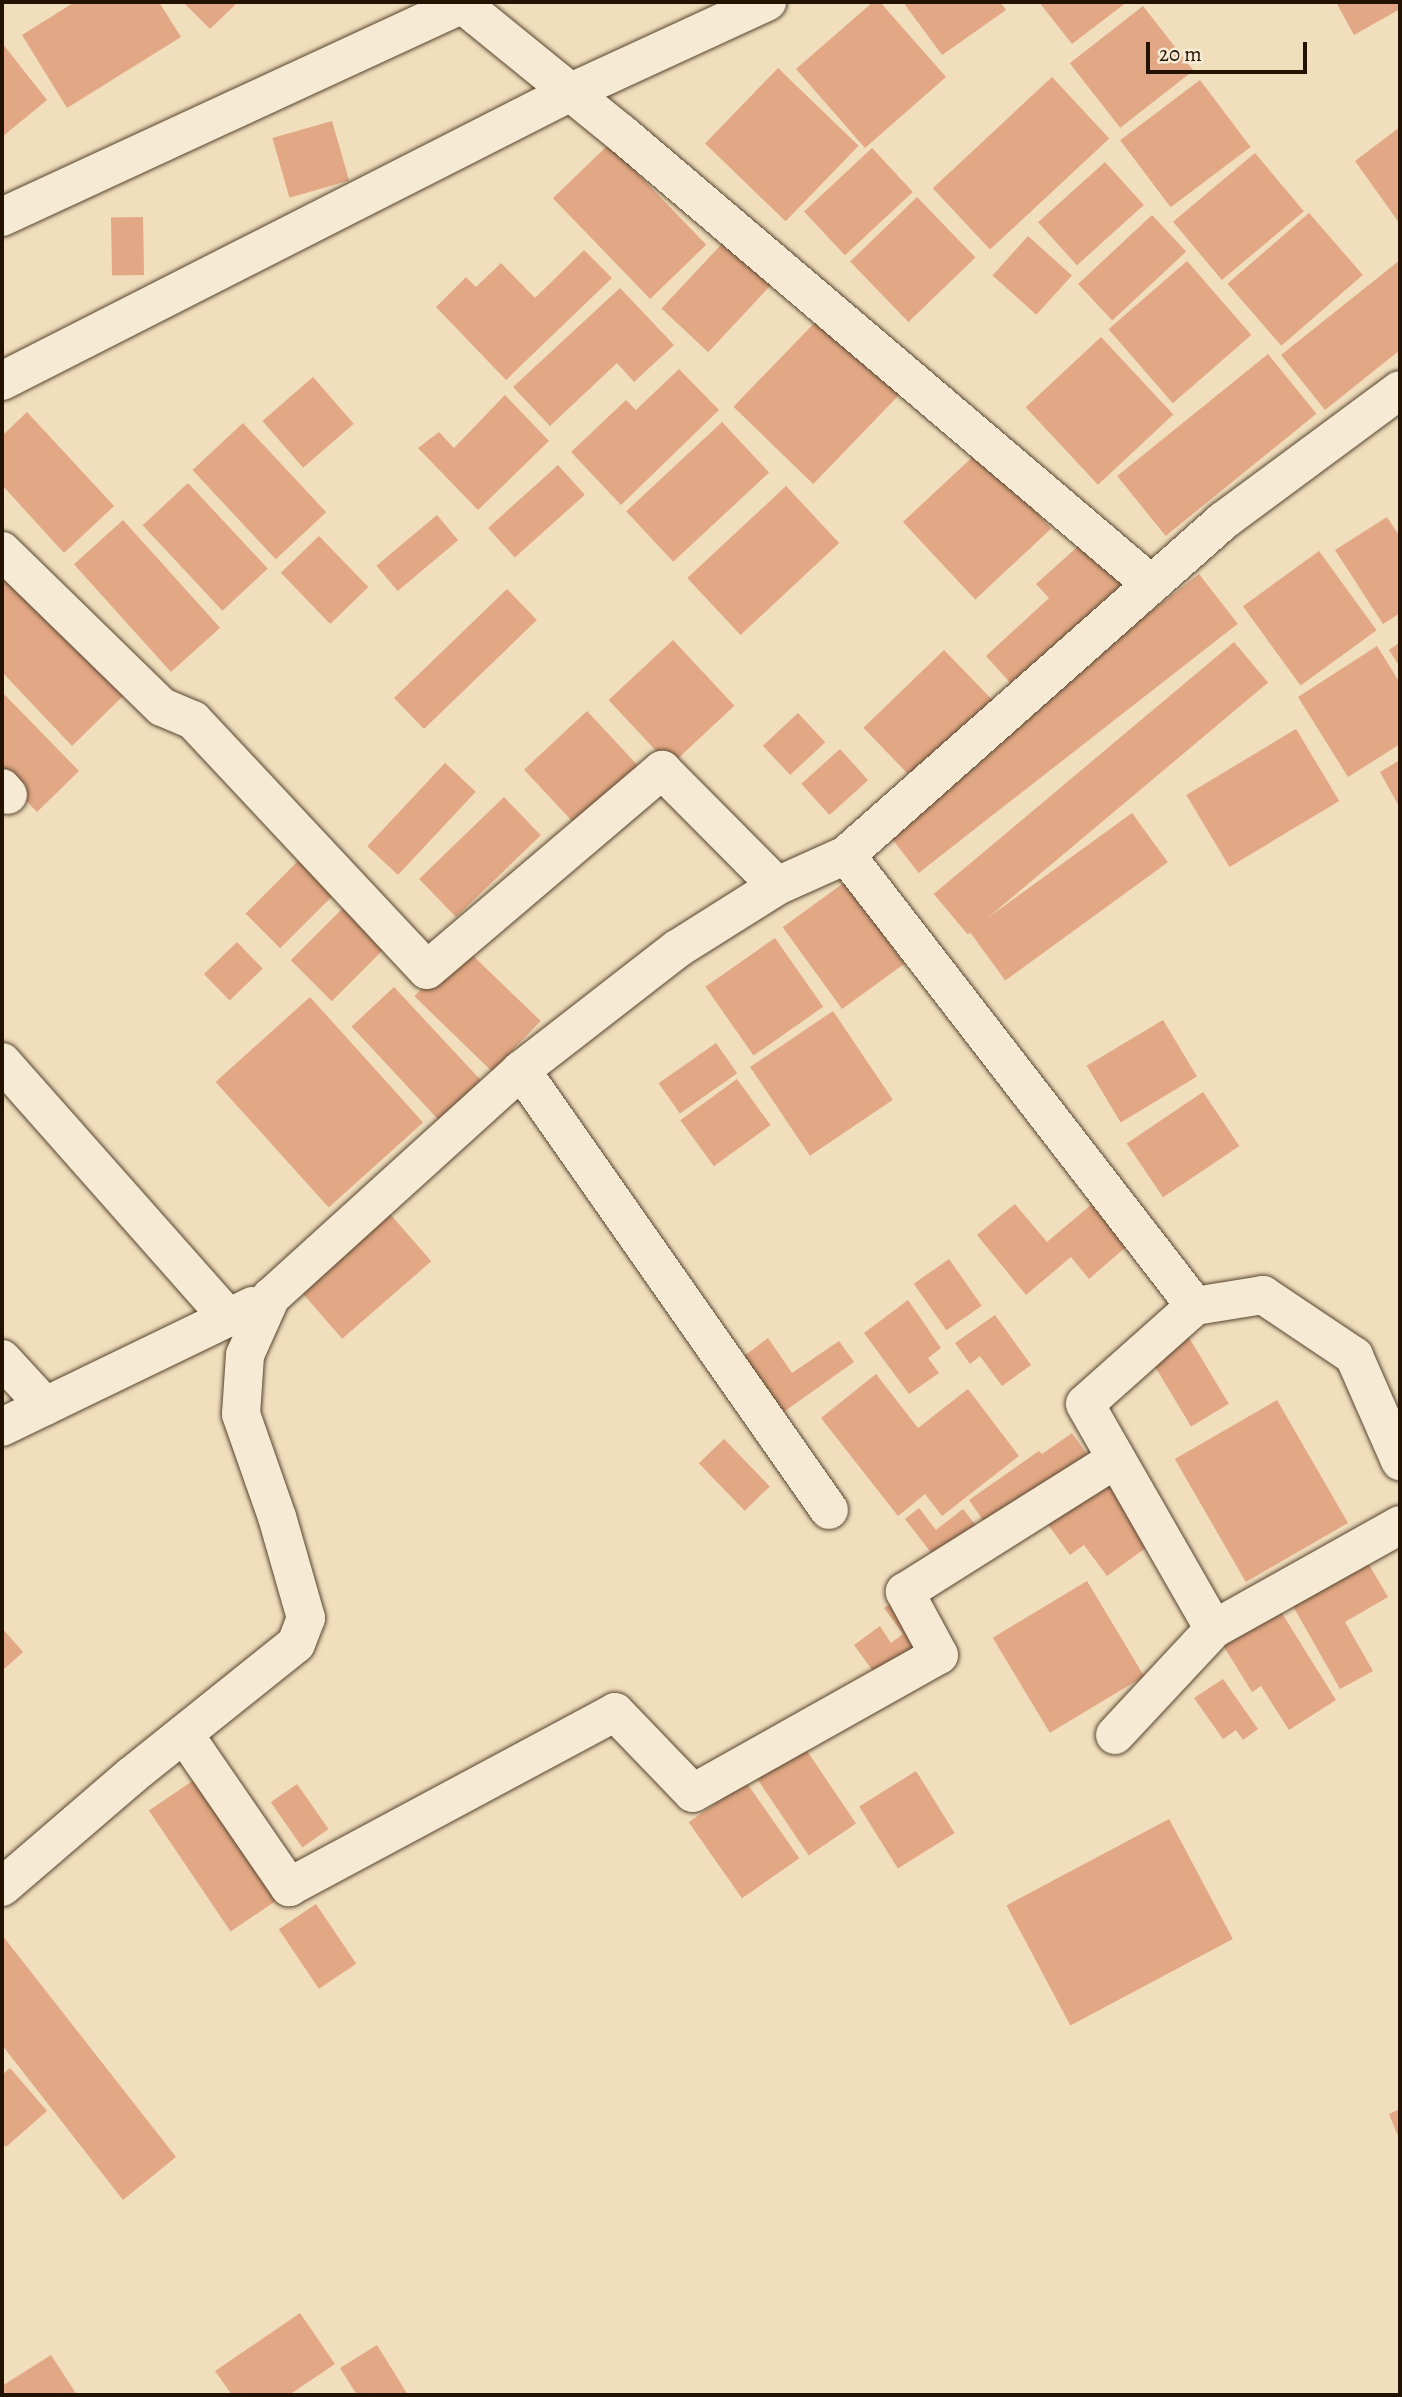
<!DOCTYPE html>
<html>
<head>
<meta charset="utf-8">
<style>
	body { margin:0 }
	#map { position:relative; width:1402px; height:2397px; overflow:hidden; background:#f1debd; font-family:Alegreya,serif }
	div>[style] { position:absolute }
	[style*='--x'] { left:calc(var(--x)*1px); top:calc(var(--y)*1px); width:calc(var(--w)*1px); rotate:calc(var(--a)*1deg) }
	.building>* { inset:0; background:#e2a784; transform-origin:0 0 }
	.roads { filter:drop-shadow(0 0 2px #56452f) drop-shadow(0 0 2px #56452f) }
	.minor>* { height:38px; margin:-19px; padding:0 19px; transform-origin:19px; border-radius:19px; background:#f6ead4 }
	.tertiary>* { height:38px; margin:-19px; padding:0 19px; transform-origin:19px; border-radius:19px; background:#f6ead4 }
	span { translate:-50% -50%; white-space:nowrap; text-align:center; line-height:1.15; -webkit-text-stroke:5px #f6ead4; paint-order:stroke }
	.frame { position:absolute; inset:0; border:4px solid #231200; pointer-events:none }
	.scale { position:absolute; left:1146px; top:42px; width:161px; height:32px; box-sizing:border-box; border:4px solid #231200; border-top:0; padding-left:9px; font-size:21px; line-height:24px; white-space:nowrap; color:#231200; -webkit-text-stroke:5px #f6ead4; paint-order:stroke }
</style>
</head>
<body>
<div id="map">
	<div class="building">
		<i style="clip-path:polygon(75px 2px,159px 2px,181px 37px,67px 108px,22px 35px)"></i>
		<i style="clip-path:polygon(183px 2px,238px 2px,210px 29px)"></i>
		<i style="clip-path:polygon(873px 2px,880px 2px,946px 77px,865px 148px,796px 69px)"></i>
		<i style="clip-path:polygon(903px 2px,1000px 2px,1006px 10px,942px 55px)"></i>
		<i style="clip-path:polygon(1039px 2px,1127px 2px,1072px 44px)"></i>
		<i style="clip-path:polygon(1336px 2px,1400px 2px,1400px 9px,1354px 35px)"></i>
		<i style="left:1143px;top:6px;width:82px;height:93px;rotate:52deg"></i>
		<i style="clip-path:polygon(2px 43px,47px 100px,2px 137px)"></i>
		<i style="left:778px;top:68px;width:112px;height:105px;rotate:44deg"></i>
		<i style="left:1052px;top:77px;width:84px;height:163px;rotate:47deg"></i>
		<i style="left:1200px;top:80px;width:84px;height:100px;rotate:53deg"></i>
		<i style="left:332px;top:121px;width:62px;height:62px;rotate:74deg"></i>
		<i style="clip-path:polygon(1400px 127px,1400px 224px,1355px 161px)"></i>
		<i style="left:609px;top:144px;width:140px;height:78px;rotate:46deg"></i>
		<i style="left:872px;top:148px;width:60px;height:93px;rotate:47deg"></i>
		<i style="left:1255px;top:153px;width:76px;height:107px;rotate:50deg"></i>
		<i style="left:1105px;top:162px;width:58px;height:90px;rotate:48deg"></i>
		<i style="left:917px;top:197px;width:84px;height:93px;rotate:46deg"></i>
		<i style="left:1309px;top:213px;width:82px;height:108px;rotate:49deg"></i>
		<i style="left:1152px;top:215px;width:50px;height:101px;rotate:47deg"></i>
		<i style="left:143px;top:217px;width:58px;height:32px;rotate:89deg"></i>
		<i style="left:731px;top:234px;width:64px;height:102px;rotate:43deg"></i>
		<i style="left:1028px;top:236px;width:59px;height:53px;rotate:42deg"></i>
		<i style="clip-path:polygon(584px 250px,612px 278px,506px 380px,436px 307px,466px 277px,476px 287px,501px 263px,535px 298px)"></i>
		<i style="clip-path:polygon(1400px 260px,1400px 350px,1325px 410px,1281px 355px)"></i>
		<i style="left:1187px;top:261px;width:98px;height:104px;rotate:49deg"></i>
		<i style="clip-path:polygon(620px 288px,674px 345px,634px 382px,617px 363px,550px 426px,513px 387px)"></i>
		<i style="left:823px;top:314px;width:111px;height:129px;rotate:44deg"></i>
		<i style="left:1101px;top:337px;width:106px;height:103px;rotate:47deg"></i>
		<i style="left:1268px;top:354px;width:77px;height:194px;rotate:51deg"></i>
		<i style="clip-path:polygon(679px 369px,719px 410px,621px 505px,571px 452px,626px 400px,636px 410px)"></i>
		<i style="left:313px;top:377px;width:62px;height:67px;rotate:49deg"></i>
		<i style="clip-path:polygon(505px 395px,549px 441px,478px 510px,418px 448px,439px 432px,454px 448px)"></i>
		<i style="clip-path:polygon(27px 412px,114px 506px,64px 553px,2px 485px,2px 436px)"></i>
		<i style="left:722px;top:422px;width:69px;height:131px;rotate:47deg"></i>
		<i style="left:243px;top:423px;width:122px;height:69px;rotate:47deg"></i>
		<i style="left:979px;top:451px;width:106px;height:104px;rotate:47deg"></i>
		<i style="left:558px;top:465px;width:40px;height:94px;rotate:48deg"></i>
		<i style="left:188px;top:483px;width:117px;height:62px;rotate:47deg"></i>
		<i style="left:786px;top:486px;width:78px;height:135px;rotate:47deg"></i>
		<i style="left:437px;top:515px;width:33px;height:79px;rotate:50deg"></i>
		<i style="clip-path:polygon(1387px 517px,1400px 537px,1400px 613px,1383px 624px,1335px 550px)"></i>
		<i style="left:123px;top:520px;width:145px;height:66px;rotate:48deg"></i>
		<i style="left:319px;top:536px;width:71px;height:53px;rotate:46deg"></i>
		<i style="clip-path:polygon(1084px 541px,1126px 588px,1015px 688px,986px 656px,1049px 598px,1036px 584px)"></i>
		<i style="left:1319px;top:551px;width:98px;height:94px;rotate:54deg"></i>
		<i style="clip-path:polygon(2px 568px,124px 695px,72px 746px,2px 672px)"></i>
		<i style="left:1199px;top:574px;width:63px;height:405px;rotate:52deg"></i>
		<i style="left:507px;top:589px;width:43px;height:157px;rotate:46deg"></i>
		<i style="left:673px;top:640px;width:90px;height:88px;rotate:47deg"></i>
		<i style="left:1234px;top:642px;width:53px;height:392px;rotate:50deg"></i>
		<i style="clip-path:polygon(1400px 642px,1400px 667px,1389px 650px)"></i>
		<i style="clip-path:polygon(1377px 646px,1400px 683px,1400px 744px,1348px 777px,1298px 697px)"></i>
		<i style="left:944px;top:650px;width:70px;height:112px;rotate:46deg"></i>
		<i style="clip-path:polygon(2px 692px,79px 771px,37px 812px,2px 776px)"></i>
		<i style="left:587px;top:711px;width:83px;height:86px;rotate:47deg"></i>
		<i style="left:798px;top:713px;width:40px;height:48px;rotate:47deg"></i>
		<i style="left:1296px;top:729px;width:84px;height:128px;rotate:59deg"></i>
		<i style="left:840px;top:749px;width:42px;height:52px;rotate:48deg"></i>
		<i style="clip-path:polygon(1400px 760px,1400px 808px,1380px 772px)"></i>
		<i style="left:445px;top:763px;width:42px;height:114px;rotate:43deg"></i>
		<i style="left:504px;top:797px;width:53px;height:118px;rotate:46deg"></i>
		<i style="left:1132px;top:813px;width:61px;height:201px;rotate:54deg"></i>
		<i style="left:307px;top:852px;width:49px;height:87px;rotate:45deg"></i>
		<i style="left:845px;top:882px;width:101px;height:77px;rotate:54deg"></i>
		<i style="left:348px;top:903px;width:58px;height:81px;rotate:45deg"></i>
		<i style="left:775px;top:938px;width:84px;height:85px;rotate:55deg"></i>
		<i style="left:237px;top:942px;width:37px;height:46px;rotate:46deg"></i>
		<i style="left:463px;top:946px;width:108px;height:70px;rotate:44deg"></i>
		<i style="left:394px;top:987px;width:127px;height:58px;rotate:47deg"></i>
		<i style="left:310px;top:997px;width:169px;height:127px;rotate:48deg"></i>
		<i style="left:833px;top:1011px;width:107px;height:100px;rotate:56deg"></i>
		<i style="left:1163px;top:1020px;width:66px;height:89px;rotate:59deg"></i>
		<i style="left:716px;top:1043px;width:37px;height:70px;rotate:55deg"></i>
		<i style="left:737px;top:1079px;width:57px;height:70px;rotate:54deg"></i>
		<i style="left:1203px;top:1092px;width:65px;height:92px;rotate:56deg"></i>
		<i style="clip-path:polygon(1099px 1198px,1134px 1240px,1089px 1279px,1071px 1257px,1026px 1295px,977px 1235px,1015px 1204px,1047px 1242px)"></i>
		<i style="left:384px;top:1207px;width:72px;height:118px;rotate:49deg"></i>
		<i style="left:949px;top:1259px;width:57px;height:43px;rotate:55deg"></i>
		<i style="clip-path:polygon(908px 1300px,941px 1348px,928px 1358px,939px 1373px,909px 1394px,864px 1333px)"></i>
		<i style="clip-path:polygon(995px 1315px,1031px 1365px,1002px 1386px,980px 1356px,970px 1364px,955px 1343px)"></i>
		<i style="left:1185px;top:1331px;width:85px;height:44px;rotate:59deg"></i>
		<i style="clip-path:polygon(768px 1338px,792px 1373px,839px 1341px,854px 1362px,778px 1416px,740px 1359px)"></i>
		<i style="clip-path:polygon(876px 1374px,918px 1428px,968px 1389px,1019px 1456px,942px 1516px,925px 1494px,898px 1516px,821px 1418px)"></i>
		<i style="left:1277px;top:1400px;width:142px;height:118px;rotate:60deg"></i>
		<i style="clip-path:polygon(1072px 1433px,1092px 1461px,991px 1532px,969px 1500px,1039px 1451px,1042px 1454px)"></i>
		<i style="left:724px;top:1439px;width:66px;height:35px;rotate:46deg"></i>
		<i style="clip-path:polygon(1107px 1479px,1154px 1542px,1107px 1576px,1084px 1545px,1070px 1555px,1047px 1523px)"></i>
		<i style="clip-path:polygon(919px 1508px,936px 1530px,963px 1509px,981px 1532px,940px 1564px,905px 1519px)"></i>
		<i style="clip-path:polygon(1364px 1556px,1388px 1597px,1345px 1622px,1373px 1671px,1340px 1689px,1289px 1599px)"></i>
		<i style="left:1087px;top:1581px;width:111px;height:110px;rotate:59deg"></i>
		<i style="clip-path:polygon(895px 1601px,926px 1643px,878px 1678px,854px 1645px,880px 1626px,891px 1643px,903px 1634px,884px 1608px)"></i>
		<i style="clip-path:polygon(1278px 1607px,1336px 1700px,1289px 1730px,1261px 1686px,1252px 1692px,1221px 1642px)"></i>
		<i style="clip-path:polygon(2px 1628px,23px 1652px,2px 1671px)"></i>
		<i style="clip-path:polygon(1223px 1679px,1258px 1729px,1243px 1740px,1236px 1730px,1223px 1739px,1194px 1698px)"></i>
		<i style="left:799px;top:1739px;width:102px;height:57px;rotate:56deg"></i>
		<i style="left:916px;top:1771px;width:73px;height:67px;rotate:58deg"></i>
		<i style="left:197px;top:1778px;width:146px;height:58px;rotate:56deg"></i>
		<i style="left:746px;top:1782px;width:93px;height:70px;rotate:55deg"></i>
		<i style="left:297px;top:1784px;width:55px;height:32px;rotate:55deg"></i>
		<i style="left:1169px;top:1819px;width:136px;height:184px;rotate:62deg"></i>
		<i style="left:316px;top:1904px;width:72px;height:45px;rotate:56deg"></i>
		<i style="clip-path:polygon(2px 1935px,176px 2157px,123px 2200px,2px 2045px)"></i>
		<i style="clip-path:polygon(10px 2068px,47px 2111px,6px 2147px,2px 2142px,2px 2075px)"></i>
		<i style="clip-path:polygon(1400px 2109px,1400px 2141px,1389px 2114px)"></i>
		<i style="clip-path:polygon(300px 2313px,335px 2364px,289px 2395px,232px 2395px,215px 2371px)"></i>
		<i style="clip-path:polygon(377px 2345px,408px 2395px,357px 2395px,340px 2368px)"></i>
		<i style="clip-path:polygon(51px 2355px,77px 2395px,2px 2395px,2px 2386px)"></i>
	</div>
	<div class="roads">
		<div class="minor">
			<i style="--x:462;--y:4;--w:205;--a:39.1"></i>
			<i style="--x:621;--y:133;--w:696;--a:40.4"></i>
			<i style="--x:2;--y:381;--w:638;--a:-26.93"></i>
			<i style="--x:571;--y:92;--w:216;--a:-24.7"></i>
			<i style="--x:2;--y:551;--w:223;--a:44.3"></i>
			<i style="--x:162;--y:707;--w:34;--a:23"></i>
			<i style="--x:193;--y:720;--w:342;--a:46.9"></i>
			<i style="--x:427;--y:970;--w:309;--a:-40.4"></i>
			<i style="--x:662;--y:770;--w:163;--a:45.2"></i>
			<i style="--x:2;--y:788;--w:9;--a:49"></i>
			<i style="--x:846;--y:855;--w:570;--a:52.27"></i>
			<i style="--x:1195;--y:1306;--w:69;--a:-9.2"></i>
			<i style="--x:1263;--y:1295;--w:110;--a:33.8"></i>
			<i style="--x:1354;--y:1356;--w:115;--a:66.3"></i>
			<i style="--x:2;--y:1062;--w:341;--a:48.5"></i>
			<i style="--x:521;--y:1070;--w:537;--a:55.01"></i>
			<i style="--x:1195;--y:1306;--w:147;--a:138.3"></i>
			<i style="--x:1085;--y:1404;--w:259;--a:60.2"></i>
			<i style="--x:2;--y:1359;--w:64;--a:47.5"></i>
			<i style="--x:2;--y:1427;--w:278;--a:-25.8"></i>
			<i style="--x:184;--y:1734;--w:186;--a:55.5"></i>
			<i style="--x:289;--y:1887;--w:370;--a:-28.2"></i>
			<i style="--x:615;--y:1712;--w:112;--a:46.1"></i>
			<i style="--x:693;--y:1793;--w:282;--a:-29.3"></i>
			<i style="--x:939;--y:1655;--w:72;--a:-118.4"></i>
			<i style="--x:905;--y:1592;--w:248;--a:-32.2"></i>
			<i style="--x:1115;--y:1735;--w:145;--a:-47"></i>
			<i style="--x:1214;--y:1629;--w:213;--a:-29.2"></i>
			<i style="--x:2;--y:1887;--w:170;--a:-40.7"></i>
			<i style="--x:131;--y:1776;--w:211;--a:-38.7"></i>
			<i style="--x:296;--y:1644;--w:28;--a:-69"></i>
			<i style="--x:306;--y:1618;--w:105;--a:-106"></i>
			<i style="--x:277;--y:1517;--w:109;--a:-109.3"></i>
			<i style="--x:241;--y:1414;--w:59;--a:-86.1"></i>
			<i style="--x:245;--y:1355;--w:64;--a:-65.9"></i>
			<i style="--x:271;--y:1297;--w:338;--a:-42.2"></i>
			<i style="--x:521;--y:1070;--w:197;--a:-37.8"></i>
			<i style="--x:677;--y:949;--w:118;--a:-32.2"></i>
			<i style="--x:777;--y:886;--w:76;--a:-24.2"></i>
			<i style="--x:846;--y:855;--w:504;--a:-41.54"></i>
			<i style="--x:1223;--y:521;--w:220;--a:-36.5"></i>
		</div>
		<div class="tertiary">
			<i style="--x:2;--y:217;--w:512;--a:-24.81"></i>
		</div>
	</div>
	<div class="frame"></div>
	<div class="scale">20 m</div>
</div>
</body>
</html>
